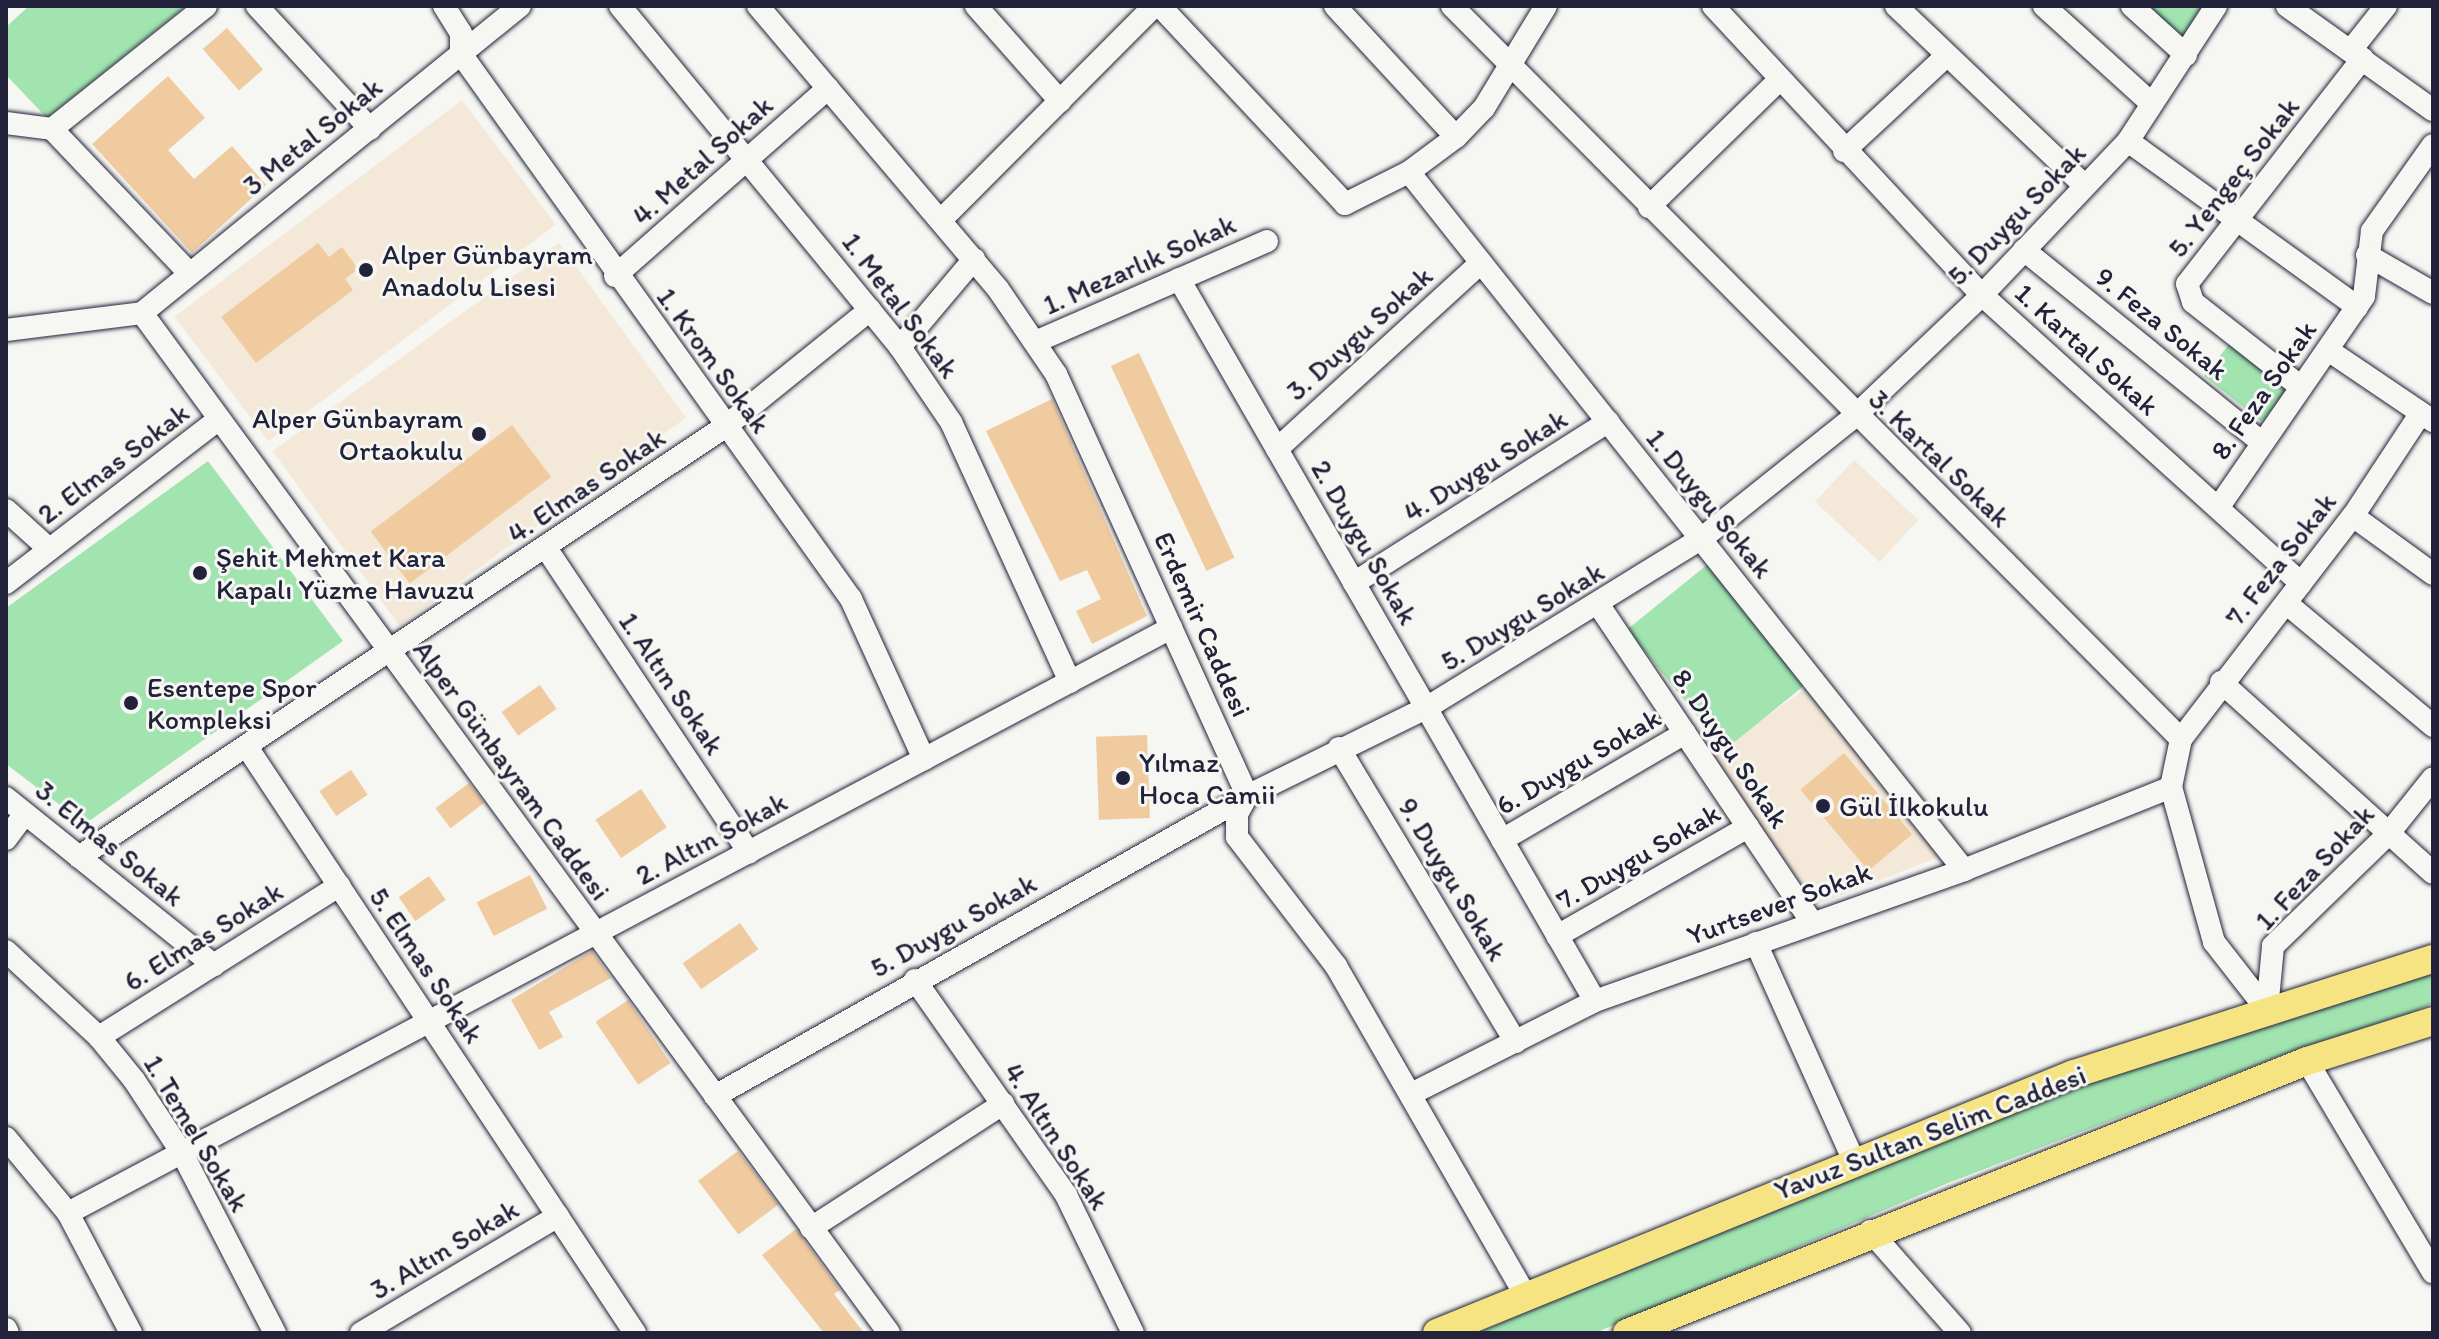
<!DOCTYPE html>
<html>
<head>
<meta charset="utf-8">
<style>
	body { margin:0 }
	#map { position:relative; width:2439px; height:1339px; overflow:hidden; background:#f6f6f2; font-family:Itim,sans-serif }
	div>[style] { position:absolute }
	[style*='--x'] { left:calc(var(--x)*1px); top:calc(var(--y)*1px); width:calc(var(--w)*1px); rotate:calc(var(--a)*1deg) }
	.built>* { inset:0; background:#f4e9d9; transform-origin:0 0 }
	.green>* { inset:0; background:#a1e4af; transform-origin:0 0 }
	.building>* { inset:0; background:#f0cba0; transform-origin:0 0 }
	.roads { filter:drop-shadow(0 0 2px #22223b) drop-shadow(0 0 2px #22223b) }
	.minor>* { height:22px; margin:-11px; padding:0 11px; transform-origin:11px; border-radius:11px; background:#f6f6f2 }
	.major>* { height:28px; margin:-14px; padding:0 14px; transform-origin:14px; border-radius:14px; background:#f6e381 }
	.dots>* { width:22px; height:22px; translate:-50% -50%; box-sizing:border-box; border:4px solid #f6f6f2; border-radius:50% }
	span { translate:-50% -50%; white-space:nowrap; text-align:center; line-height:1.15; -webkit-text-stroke:6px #f6f6f2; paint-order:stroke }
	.street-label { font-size:28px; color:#22223b }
	.poi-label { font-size:28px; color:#22223b }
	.left { translate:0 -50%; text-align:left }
	.right { translate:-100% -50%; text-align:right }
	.frame { position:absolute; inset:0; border:8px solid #22223b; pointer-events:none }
</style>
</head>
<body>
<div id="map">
	<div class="built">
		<i style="left:462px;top:100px;width:156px;height:360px;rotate:53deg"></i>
		<i style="left:559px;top:243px;width:216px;height:354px;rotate:54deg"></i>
		<i style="left:1854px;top:460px;width:88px;height:57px;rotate:43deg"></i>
		<i style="clip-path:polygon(1806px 688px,1939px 857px,1816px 905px,1712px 756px)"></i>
	</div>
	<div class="green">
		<i style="clip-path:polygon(29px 6px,186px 6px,47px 118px,6px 75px,6px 27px)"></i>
		<i style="clip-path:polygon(2146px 6px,2206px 6px,2184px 38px)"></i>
		<i style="clip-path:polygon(2230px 343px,2282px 384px,2285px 393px,2262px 422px,2204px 376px)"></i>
		<i style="clip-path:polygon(208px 461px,343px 641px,85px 824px,6px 764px,6px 608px)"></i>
		<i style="left:1708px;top:564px;width:155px;height:104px;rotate:51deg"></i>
		<i style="clip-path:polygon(2433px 973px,2433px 1003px,2413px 1012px,2298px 1049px,1948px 1183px,1595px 1333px,1478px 1333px,1774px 1204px,2137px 1066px)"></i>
	</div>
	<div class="building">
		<i style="left:227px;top:28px;width:55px;height:32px;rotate:49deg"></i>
		<i style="clip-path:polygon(168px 76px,205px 118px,168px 150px,194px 179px,232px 146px,266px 185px,192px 253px,92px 144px)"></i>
		<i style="clip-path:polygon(318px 243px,329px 257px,342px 247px,358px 269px,345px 279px,353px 290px,256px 363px,221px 317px)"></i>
		<i style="left:1139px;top:353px;width:226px;height:31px;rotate:65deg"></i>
		<i style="clip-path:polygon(1052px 399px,1147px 616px,1092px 644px,1076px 611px,1101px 599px,1087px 570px,1060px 581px,986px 431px)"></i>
		<i style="left:512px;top:425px;width:65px;height:177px;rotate:53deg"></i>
		<i style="left:540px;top:685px;width:29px;height:47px;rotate:55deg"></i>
		<i style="left:1147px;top:735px;width:83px;height:51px;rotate:88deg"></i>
		<i style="left:1844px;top:753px;width:106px;height:57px;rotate:50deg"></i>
		<i style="left:351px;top:770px;width:30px;height:38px;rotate:56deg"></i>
		<i style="left:469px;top:783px;width:25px;height:42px;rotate:53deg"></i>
		<i style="left:641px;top:789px;width:46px;height:55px;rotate:56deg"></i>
		<i style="left:530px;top:875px;width:38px;height:60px;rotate:63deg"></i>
		<i style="left:429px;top:876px;width:29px;height:37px;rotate:55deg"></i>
		<i style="left:740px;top:923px;width:32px;height:70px;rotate:55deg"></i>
		<i style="clip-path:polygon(592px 951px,611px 978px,549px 1012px,563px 1037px,539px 1050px,511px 1000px)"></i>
		<i style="left:628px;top:1000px;width:76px;height:39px;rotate:56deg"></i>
		<i style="left:738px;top:1151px;width:67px;height:50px;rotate:53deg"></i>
		<i style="clip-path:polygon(796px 1229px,840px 1290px,834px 1294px,864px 1333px,824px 1333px,762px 1255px)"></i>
	</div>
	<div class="roads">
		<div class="minor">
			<i style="--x:257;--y:6;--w:167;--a:47.4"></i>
			<i style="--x:444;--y:6;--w:32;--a:58"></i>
			<i style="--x:461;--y:33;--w:21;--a:90"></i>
			<i style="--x:461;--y:54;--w:670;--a:54.41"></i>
			<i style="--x:851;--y:599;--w:176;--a:65.5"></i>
			<i style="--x:620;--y:6;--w:441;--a:50.6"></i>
			<i style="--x:900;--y:347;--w:91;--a:55.8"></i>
			<i style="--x:951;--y:422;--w:286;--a:65.4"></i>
			<i style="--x:758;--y:6;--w:371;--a:49.7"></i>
			<i style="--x:998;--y:289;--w:103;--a:55.7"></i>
			<i style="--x:1056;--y:374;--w:463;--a:65.6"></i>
			<i style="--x:1247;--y:796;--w:21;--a:119"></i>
			<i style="--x:1237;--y:814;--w:23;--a:90"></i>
			<i style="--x:1237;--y:837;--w:163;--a:52.5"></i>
			<i style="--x:1336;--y:966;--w:381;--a:60.1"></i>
			<i style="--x:976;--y:6;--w:127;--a:48.5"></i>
			<i style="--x:1160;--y:6;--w:271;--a:46.9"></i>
			<i style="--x:1345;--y:204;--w:72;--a:-26.6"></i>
			<i style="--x:1409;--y:172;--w:59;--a:-36.7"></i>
			<i style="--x:1456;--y:137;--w:40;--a:-46"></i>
			<i style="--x:1484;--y:108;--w:119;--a:-58.7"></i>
			<i style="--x:1335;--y:6;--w:178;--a:47.3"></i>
			<i style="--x:1452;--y:6;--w:1034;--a:45.16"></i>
			<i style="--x:2181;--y:739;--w:49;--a:101.8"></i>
			<i style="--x:2171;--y:787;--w:161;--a:74.5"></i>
			<i style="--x:2214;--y:942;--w:86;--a:52.1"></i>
			<i style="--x:1713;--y:6;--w:395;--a:47.1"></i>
			<i style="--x:1982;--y:295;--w:430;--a:42.1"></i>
			<i style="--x:1896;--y:6;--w:261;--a:43.6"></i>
			<i style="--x:2044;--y:6;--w:144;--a:42.2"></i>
			<i style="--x:2132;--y:6;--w:73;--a:42.2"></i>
			<i style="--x:2287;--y:6;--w:179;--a:35.5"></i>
			<i style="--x:2351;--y:50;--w:56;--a:-51.5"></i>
			<i style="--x:6;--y:123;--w:46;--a:7.4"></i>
			<i style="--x:52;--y:129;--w:200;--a:46.4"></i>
			<i style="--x:52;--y:129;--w:197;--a:-38.6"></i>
			<i style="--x:2128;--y:141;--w:283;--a:35.9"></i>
			<i style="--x:1844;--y:151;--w:137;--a:-42.9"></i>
			<i style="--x:1409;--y:172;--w:892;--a:51.51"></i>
			<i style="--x:1649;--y:207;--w:182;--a:-44.3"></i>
			<i style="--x:941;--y:220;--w:302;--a:-45.1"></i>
			<i style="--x:2024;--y:250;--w:306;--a:39"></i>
			<i style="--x:2367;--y:255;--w:76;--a:29.9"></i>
			<i style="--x:615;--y:276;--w:284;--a:-41.4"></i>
			<i style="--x:1179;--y:279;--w:833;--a:60.05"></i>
			<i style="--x:142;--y:313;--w:487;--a:-39.1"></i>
			<i style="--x:6;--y:330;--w:137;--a:-7.1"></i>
			<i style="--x:142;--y:313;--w:1264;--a:53.78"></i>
			<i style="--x:1035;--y:342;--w:253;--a:-23.5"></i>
			<i style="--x:900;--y:347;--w:115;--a:-49.9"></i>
			<i style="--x:2328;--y:350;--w:127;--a:34.1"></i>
			<i style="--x:2301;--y:387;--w:137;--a:-141.8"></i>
			<i style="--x:2193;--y:302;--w:19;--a:-108"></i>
			<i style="--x:2187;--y:284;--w:286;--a:-52.1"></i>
			<i style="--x:1277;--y:449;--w:276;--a:-42.4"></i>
			<i style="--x:2218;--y:508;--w:257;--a:-55.4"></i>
			<i style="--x:2364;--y:296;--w:65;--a:-83"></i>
			<i style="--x:2372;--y:231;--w:105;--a:-54.7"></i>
			<i style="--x:6;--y:510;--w:58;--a:42.2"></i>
			<i style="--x:2353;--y:516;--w:99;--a:35.9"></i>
			<i style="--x:546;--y:548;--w:366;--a:56.3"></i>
			<i style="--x:6;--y:583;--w:267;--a:-37.6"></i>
			<i style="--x:1354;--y:583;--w:301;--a:-32.4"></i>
			<i style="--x:2286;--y:603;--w:192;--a:39.9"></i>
			<i style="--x:1600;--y:607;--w:381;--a:56.1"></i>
			<i style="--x:2221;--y:682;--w:285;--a:42"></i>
			<i style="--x:2181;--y:739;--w:282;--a:-52.4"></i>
			<i style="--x:2353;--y:516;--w:123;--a:-56.6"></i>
			<i style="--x:247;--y:747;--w:703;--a:56.49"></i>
			<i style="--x:1339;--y:748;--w:343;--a:59"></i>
			<i style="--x:6;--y:798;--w:267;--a:38.8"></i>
			<i style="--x:6;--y:839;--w:31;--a:-53"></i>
			<i style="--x:1502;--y:840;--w:212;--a:-30.3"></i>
			<i style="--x:79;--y:857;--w:777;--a:-33.67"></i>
			<i style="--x:726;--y:426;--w:185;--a:-38.9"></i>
			<i style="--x:1557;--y:936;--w:220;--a:-29.7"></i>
			<i style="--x:1756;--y:943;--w:237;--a:65.8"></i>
			<i style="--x:6;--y:951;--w:127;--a:42.8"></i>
			<i style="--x:99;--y:1037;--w:55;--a:50.9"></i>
			<i style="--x:134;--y:1080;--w:87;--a:56.7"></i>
			<i style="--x:182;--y:1153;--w:203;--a:62.7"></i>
			<i style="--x:915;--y:980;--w:263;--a:54.9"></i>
			<i style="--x:1066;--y:1195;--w:153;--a:64.1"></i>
			<i style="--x:2267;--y:1010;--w:64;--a:-84.6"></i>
			<i style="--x:2273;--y:946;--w:162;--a:-44.2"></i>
			<i style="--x:2389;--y:833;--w:70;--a:-51.3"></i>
			<i style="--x:99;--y:1037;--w:284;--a:-32.2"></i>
			<i style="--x:2307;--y:1061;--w:246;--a:59.2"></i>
			<i style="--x:1415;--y:1092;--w:202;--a:-26.8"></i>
			<i style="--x:1595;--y:1001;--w:392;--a:-19.5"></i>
			<i style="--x:1964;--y:870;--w:223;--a:-21.8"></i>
			<i style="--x:715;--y:1096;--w:611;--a:-29.42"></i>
			<i style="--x:1247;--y:796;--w:199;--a:-26.2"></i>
			<i style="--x:1426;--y:708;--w:323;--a:-31.6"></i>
			<i style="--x:1701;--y:539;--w:196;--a:-38.6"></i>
			<i style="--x:1854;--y:417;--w:177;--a:-43.6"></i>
			<i style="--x:1982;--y:295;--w:212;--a:-46.5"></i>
			<i style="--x:2128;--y:141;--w:161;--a:-56.9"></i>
			<i style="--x:6;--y:1138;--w:97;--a:50.4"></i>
			<i style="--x:68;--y:1213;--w:136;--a:62.3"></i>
			<i style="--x:68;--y:1213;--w:1249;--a:-27.94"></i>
			<i style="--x:811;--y:1228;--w:229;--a:-32.9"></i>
			<i style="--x:1870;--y:1231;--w:136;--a:48.6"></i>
			<i style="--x:6;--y:1329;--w:4;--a:63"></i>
			<i style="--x:361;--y:1333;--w:229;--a:-30.7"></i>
		</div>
		<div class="major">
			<i style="--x:1437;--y:1333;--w:688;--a:-22.13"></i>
			<i style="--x:2074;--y:1074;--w:377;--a:-17.8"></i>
			<i style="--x:1627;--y:1333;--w:732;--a:-21.8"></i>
			<i style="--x:2307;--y:1061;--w:132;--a:-17.6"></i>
		</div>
	</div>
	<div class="dots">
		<i style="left:366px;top:270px;background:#22223b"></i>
		<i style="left:479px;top:434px;background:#22223b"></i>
		<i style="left:200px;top:573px;background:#22223b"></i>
		<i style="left:131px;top:703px;background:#22223b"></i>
		<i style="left:1123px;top:778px;background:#22223b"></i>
		<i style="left:1823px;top:806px;background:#22223b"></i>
	</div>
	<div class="street-label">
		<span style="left:312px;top:136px;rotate:-39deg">3 Metal Sokak</span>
		<span style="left:702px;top:160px;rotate:-42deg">4. Metal Sokak</span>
		<span style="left:2233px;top:177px;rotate:-52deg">5. Yengeç Sokak</span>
		<span style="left:2016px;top:214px;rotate:-46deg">5. Duygu Sokak</span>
		<span style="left:1139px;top:264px;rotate:-24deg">1. Mezarlık Sokak</span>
		<span style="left:901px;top:305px;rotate:53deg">1. Metal Sokak</span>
		<span style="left:2162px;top:323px;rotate:39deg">9. Feza Sokak</span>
		<span style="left:1359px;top:333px;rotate:-42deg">3. Duygu Sokak</span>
		<span style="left:2087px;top:349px;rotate:42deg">1. Kartal Sokak</span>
		<span style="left:714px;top:360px;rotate:54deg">1. Krom Sokak</span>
		<span style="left:2263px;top:390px;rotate:-55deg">8. Feza Sokak</span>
		<span style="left:1940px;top:458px;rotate:44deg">3. Kartal Sokak</span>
		<span style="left:113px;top:463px;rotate:-37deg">2. Elmas Sokak</span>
		<span style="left:1485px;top:465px;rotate:-32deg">4. Duygu Sokak</span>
		<span style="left:586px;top:485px;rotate:-34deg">4. Elmas Sokak</span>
		<span style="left:1710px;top:503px;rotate:51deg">1. Duygu Sokak</span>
		<span style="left:1365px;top:542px;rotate:60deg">2. Duygu Sokak</span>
		<span style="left:2280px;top:559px;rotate:-52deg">7. Feza Sokak</span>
		<span style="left:1522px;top:616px;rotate:-31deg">5. Duygu Sokak</span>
		<span style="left:1203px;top:624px;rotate:66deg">Erdemir Caddesi</span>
		<span style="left:672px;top:683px;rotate:56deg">1. Altın Sokak</span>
		<span style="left:1731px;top:748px;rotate:56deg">8. Duygu Sokak</span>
		<span style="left:1578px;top:761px;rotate:-30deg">6. Duygu Sokak</span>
		<span style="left:512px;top:770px;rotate:54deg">Alper Günbayram Caddesi</span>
		<span style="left:711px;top:838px;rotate:-28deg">2. Altın Sokak</span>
		<span style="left:110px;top:843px;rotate:39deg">3. Elmas Sokak</span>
		<span style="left:1638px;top:856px;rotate:-30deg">7. Duygu Sokak</span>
		<span style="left:2314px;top:867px;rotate:-47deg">1. Feza Sokak</span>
		<span style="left:1453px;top:879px;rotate:59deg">9. Duygu Sokak</span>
		<span style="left:1779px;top:903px;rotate:-20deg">Yurtsever Sokak</span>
		<span style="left:953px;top:925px;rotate:-29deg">5. Duygu Sokak</span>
		<span style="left:203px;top:936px;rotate:-32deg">6. Elmas Sokak</span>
		<span style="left:427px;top:965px;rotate:56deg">5. Elmas Sokak</span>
		<span style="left:1930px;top:1132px;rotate:-21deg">Yavuz Sultan Selim Caddesi</span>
		<span style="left:197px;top:1133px;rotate:59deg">1. Temel Sokak</span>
		<span style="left:1057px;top:1136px;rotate:57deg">4. Altın Sokak</span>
		<span style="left:444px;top:1249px;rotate:-31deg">3. Altın Sokak</span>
	</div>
	<div class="poi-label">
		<span class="left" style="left:382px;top:270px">Alper Günbayram<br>Anadolu Lisesi</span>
		<span class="right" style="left:463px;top:434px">Alper Günbayram<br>Ortaokulu</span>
		<span class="left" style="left:216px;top:573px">Şehit Mehmet Kara<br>Kapalı Yüzme Havuzu</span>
		<span class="left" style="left:147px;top:703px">Esentepe Spor<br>Kompleksi</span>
		<span class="left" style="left:1139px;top:778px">Yılmaz<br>Hoca Camii</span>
		<span class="left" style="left:1839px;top:806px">Gül İlkokulu</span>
	</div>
	<div class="frame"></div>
</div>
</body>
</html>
